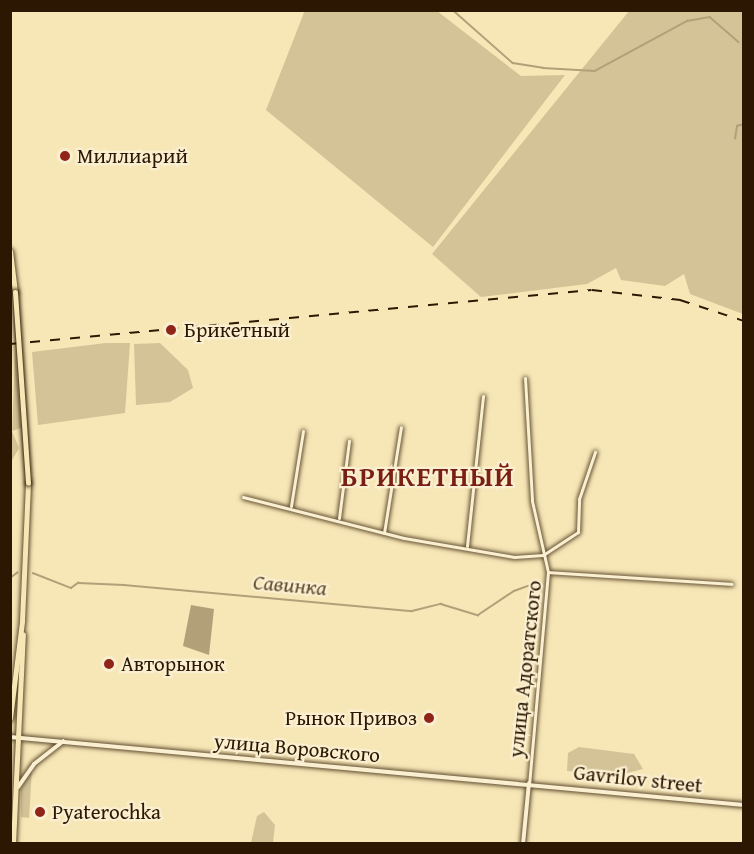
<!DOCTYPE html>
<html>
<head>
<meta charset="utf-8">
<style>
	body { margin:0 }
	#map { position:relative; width:754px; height:854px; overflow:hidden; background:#f7e6b6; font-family:"Gentium Book Plus",serif }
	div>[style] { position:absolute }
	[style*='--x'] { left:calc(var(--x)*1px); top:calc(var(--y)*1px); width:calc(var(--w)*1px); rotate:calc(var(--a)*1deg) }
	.green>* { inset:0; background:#d4c397 }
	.water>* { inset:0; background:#b2a079 }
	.stream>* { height:1.5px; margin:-0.75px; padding:0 0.75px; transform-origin:0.75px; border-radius:0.75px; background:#b2a079 }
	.roads { filter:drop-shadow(0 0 2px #5f4c2f) drop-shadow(0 0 2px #5f4c2f) }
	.minor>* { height:3px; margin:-1.5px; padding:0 1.5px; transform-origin:1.5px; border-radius:1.5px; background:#faefd0 }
	.tertiary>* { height:4px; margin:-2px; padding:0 2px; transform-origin:2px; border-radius:2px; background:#faefd0 }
	.primary>* { height:5px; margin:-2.5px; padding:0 2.5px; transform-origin:2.5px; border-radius:2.5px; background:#f7e6b6 }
	.rail>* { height:1.5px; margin-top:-0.75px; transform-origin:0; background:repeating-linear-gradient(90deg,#2c1802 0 10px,transparent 0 20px) }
	.bridges { filter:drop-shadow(0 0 2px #2c1802) drop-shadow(0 0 2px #2c1802) }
	.primary-bridge>* { height:5px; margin:-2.5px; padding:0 2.5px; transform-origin:2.5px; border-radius:2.5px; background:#f7e6b6 }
	.dots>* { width:16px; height:16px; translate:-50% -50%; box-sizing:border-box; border:3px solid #faefd0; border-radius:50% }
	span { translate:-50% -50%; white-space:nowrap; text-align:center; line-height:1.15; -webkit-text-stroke:4.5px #faefd0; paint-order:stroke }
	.poi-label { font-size:21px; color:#2c1802 }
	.left { translate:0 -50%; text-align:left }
	.right { translate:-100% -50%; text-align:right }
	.street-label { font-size:21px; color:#2c1802 }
	.water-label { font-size:22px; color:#624e32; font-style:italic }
	.district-label { font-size:27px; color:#7a1f14; font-weight:700; letter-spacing:1.5px }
	.frame { position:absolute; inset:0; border:12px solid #2c1802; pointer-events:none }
</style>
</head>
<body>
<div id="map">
	<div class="green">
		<i style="clip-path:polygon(305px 10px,437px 11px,521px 76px,565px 75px,433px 247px,266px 110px)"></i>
		<i style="clip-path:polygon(629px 11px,743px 11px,743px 314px,690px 294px,684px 274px,665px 286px,621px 280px,616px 268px,587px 284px,481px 297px,432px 254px)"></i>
		<i style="clip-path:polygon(106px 343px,130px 343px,125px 413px,38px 425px,32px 352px)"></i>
		<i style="clip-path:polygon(160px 343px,188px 370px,193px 388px,170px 402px,136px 405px,134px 344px)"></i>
		<i style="clip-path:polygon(15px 352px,21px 428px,12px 431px,19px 448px,11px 462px)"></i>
		<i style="clip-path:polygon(579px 747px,634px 754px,643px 769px,619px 775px,567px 771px,568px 753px)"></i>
		<i style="clip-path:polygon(32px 769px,29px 818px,21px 817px,21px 789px)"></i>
		<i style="clip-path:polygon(264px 812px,275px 825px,273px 843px,251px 843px,257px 816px)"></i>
	</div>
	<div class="water">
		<i style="clip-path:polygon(191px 605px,214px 609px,209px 655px,183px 646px)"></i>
	</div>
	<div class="stream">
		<i style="--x:453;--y:10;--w:80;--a:41.5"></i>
		<i style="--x:513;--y:63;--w:30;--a:9"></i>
		<i style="--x:543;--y:68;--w:52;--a:3.3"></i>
		<i style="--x:595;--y:71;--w:105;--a:-28.5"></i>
		<i style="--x:687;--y:21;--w:23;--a:-10"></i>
		<i style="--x:710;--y:17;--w:38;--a:41"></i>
		<i style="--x:735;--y:139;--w:13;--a:-81"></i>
		<i style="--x:737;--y:126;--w:7;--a:-16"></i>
		<i style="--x:33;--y:573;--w:41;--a:21.5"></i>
		<i style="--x:71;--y:588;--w:9;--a:-36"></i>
		<i style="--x:78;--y:583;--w:46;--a:2.5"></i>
		<i style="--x:124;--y:585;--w:289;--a:5.2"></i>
		<i style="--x:412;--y:611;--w:30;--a:-14"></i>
		<i style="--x:441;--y:604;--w:39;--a:17"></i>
		<i style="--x:478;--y:615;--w:43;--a:-33.7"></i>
		<i style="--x:514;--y:591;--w:27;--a:-20"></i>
		<i style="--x:10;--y:578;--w:9;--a:-36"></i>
	</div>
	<div class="roads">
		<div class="minor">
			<i style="--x:525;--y:378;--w:123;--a:86.7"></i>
			<i style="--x:532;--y:501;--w:73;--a:77.3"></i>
			<i style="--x:548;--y:572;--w:212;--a:95.1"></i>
			<i style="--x:243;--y:497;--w:166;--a:14.3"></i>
			<i style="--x:404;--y:538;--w:112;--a:9.8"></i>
			<i style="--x:514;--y:557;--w:29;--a:-4"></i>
			<i style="--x:543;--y:555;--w:42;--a:-33.3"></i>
			<i style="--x:578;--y:532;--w:33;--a:-88"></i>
			<i style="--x:579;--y:499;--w:50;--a:-71.2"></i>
			<i style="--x:291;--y:506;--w:76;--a:-80.9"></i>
			<i style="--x:339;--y:518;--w:78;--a:-82.6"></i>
			<i style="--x:384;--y:533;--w:107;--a:-80.9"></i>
			<i style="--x:467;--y:546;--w:151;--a:-83.9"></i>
			<i style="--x:548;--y:572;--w:184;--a:3.7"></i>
		</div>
		<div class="tertiary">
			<i style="--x:10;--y:737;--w:737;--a:5.29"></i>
			<i style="--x:18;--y:787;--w:28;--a:-55"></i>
			<i style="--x:34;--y:764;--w:37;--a:-38"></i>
			<i style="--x:523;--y:844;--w:61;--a:-84.4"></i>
		</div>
		<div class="primary">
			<i style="--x:10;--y:251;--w:41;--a:83"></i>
			<i style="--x:10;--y:718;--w:98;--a:-82.9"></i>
			<i style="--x:22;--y:621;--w:138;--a:-87.5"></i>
			<i style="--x:13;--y:844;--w:210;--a:-87.3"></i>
		</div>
	</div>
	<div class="rail">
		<i style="--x:10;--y:344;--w:584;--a:-5.3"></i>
		<i style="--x:592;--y:290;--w:89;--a:6.5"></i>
		<i style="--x:680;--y:300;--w:67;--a:18.2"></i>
	</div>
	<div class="bridges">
		<div class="primary-bridge">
			<i style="--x:15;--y:292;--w:191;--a:86.1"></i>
		</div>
	</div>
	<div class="dots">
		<i style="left:65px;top:156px;background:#8f2418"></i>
		<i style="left:171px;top:330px;background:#8f2418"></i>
		<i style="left:109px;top:664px;background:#8f2418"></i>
		<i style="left:429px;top:718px;background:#8f2418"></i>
		<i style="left:40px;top:812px;background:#8f2418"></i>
	</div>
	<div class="poi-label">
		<span class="left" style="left:77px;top:156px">Миллиарий</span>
		<span class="left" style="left:184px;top:330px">Брикетный</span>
		<span class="left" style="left:121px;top:664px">Авторынок</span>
		<span class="right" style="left:417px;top:718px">Рынок Привоз</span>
		<span class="left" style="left:52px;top:812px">Pyaterochka</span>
	</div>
	<div class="street-label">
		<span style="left:525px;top:669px;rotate:-84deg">улица Адоратского</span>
		<span style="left:297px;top:748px;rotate:5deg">улица Воровского</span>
		<span style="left:638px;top:779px;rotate:6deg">Gavrilov street</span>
	</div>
	<div class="water-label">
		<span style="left:290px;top:585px;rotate:5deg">Савинка</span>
	</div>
	<div class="district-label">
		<span style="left:428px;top:477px">БРИКЕТНЫЙ</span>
	</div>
	<div class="frame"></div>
</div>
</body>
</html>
